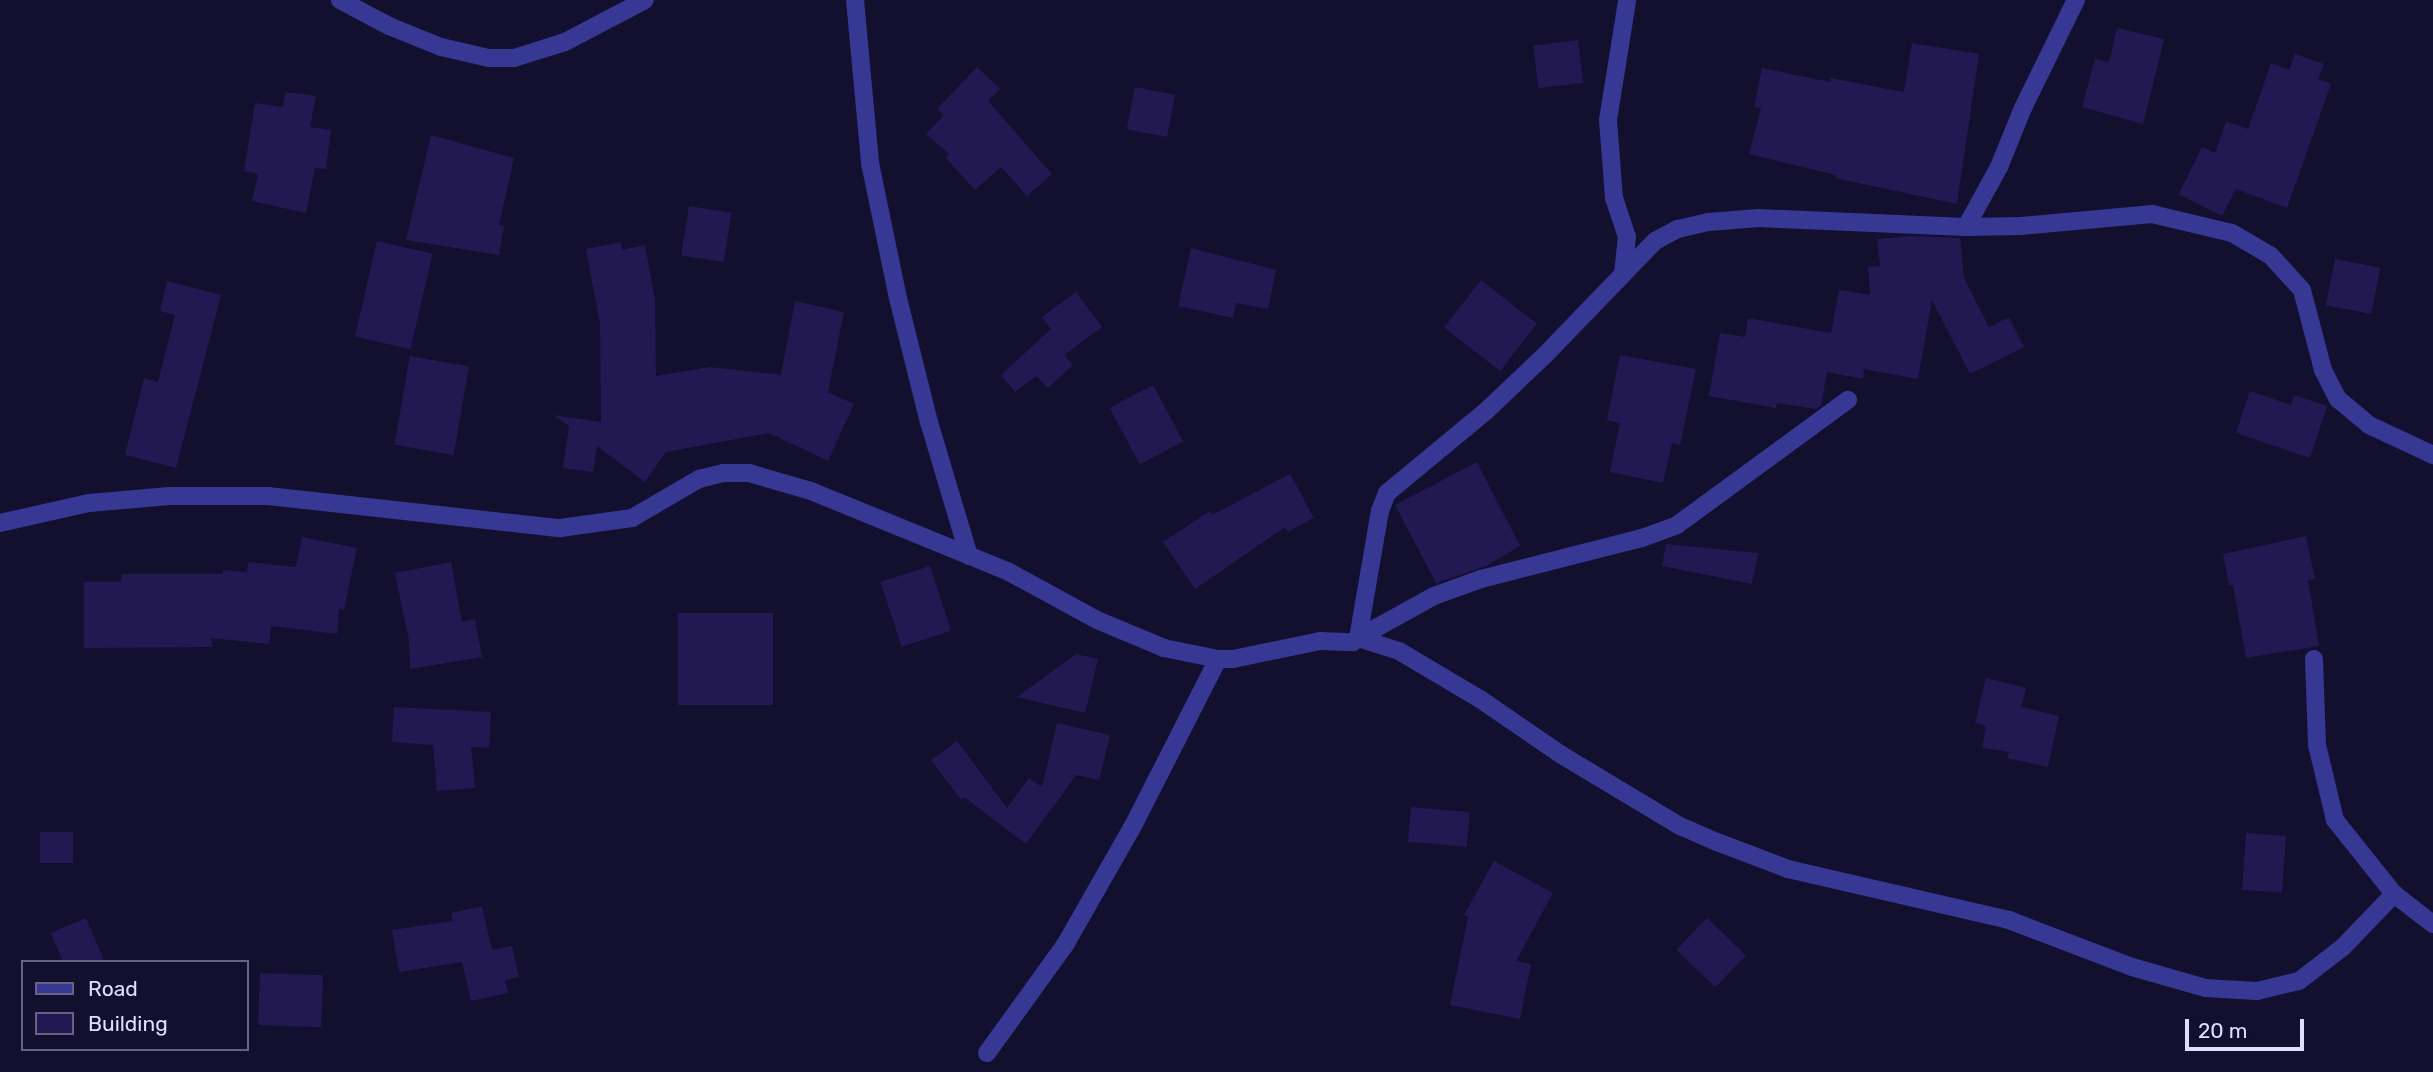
<!DOCTYPE html>
<html>
<head>
<meta charset="utf-8">
<style>
	body { margin:0 }
	#map { position:relative; width:2433px; height:1072px; overflow:hidden; background:#130f2f; font-family:Rubik,sans-serif }
	div>[style] { position:absolute }
	[style*='--x'] { left:calc(var(--x)*1px); top:calc(var(--y)*1px); width:calc(var(--w)*1px); rotate:calc(var(--a)*1deg) }
	.building>* { inset:0; background:#221952; transform-origin:0 0 }
	.minor>* { height:18px; margin:-9px; padding:0 9px; transform-origin:9px; border-radius:9px; background:#363893 }
	span { translate:-50% -50%; white-space:nowrap; text-align:center; line-height:1.15; -webkit-text-stroke:7px #130f2f; paint-order:stroke }
	.legend { position:absolute; left:21px; top:960px; width:228px; height:91px; box-sizing:border-box; background:#130f2f; border:2px solid #656282; margin:0; padding:9px 12px; list-style:none; font-size:21px; color:#e0deff }
	.legend li { display:flex; align-items:center; gap:14px; height:35px }
	.legend b { width:35px; border:2px solid #656282 }
	.scale { position:absolute; left:2185px; top:1019px; width:119px; height:32px; box-sizing:border-box; border:4px solid #e0deff; border-top:0; padding-left:9px; font-size:21px; line-height:24px; white-space:nowrap; color:#e0deff; -webkit-text-stroke:5px #130f2f; paint-order:stroke }
</style>
</head>
<body>
<div id="map">
	<div class="building">
		<i style="clip-path:polygon(2117px 28px,2164px 39px,2143px 124px,2082px 107px,2095px 59px,2109px 62px)"></i>
		<i style="left:1578px;top:40px;width:43px;height:45px;rotate:83deg"></i>
		<i style="clip-path:polygon(1912px 43px,1979px 54px,1957px 204px,1835px 178px,1836px 175px,1749px 154px,1761px 108px,1754px 107px,1762px 68px,1830px 82px,1831px 78px,1904px 92px)"></i>
		<i style="clip-path:polygon(2295px 54px,2324px 64px,2318px 79px,2331px 84px,2287px 208px,2236px 189px,2222px 216px,2179px 194px,2202px 147px,2215px 153px,2226px 121px,2248px 129px,2271px 63px,2289px 70px)"></i>
		<i style="clip-path:polygon(977px 67px,1000px 89px,988px 101px,1052px 174px,1027px 196px,1001px 167px,975px 190px,945px 157px,949px 154px,926px 134px,944px 115px,937px 109px)"></i>
		<i style="left:1135px;top:87px;width:41px;height:43px;rotate:11deg"></i>
		<i style="clip-path:polygon(285px 92px,316px 96px,310px 127px,331px 130px,326px 169px,315px 168px,306px 213px,252px 201px,258px 174px,244px 171px,255px 103px,283px 107px)"></i>
		<i style="clip-path:polygon(431px 135px,514px 158px,499px 225px,504px 226px,499px 255px,406px 240px)"></i>
		<i style="left:689px;top:206px;width:43px;height:50px;rotate:9deg"></i>
		<i style="clip-path:polygon(1911px 236px,1960px 238px,1964px 278px,1989px 327px,2009px 317px,2024px 347px,1970px 374px,1932px 300px,1918px 379px,1864px 369px,1863px 379px,1827px 372px,1821px 406px,1816px 409px,1777px 403px,1776px 408px,1709px 396px,1720px 333px,1745px 337px,1748px 318px,1831px 333px,1839px 290px,1870px 295px,1868px 267px,1880px 266px,1877px 239px)"></i>
		<i style="left:377px;top:241px;width:57px;height:98px;rotate:13deg"></i>
		<i style="clip-path:polygon(621px 242px,622px 250px,645px 245px,655px 300px,656px 376px,710px 367px,781px 375px,795px 301px,844px 312px,828px 392px,854px 404px,828px 461px,769px 433px,666px 452px,645px 482px,597px 446px,593px 472px,563px 468px,569px 426px,553px 415px,601px 422px,600px 324px,586px 249px)"></i>
		<i style="clip-path:polygon(1191px 248px,1276px 270px,1268px 309px,1236px 303px,1233px 318px,1178px 306px)"></i>
		<i style="left:2335px;top:259px;width:46px;height:47px;rotate:11deg"></i>
		<i style="left:1481px;top:280px;width:71px;height:60px;rotate:38deg"></i>
		<i style="clip-path:polygon(167px 281px,221px 295px,176px 468px,125px 455px,144px 378px,158px 382px,175px 315px,160px 311px)"></i>
		<i style="clip-path:polygon(1076px 292px,1102px 327px,1064px 355px,1073px 365px,1048px 388px,1036px 376px,1015px 392px,1001px 375px,1051px 329px,1042px 317px)"></i>
		<i style="clip-path:polygon(1620px 355px,1696px 369px,1680px 445px,1672px 443px,1663px 483px,1610px 472px,1620px 423px,1607px 420px)"></i>
		<i style="left:410px;top:356px;width:60px;height:90px;rotate:10deg"></i>
		<i style="left:1153px;top:385px;width:64px;height:49px;rotate:62deg"></i>
		<i style="clip-path:polygon(2250px 391px,2291px 405px,2294px 395px,2327px 406px,2310px 458px,2236px 433px)"></i>
		<i style="clip-path:polygon(1477px 462px,1520px 546px,1486px 566px,1436px 583px,1395px 505px)"></i>
		<i style="clip-path:polygon(1290px 474px,1314px 518px,1288px 532px,1285px 527px,1195px 589px,1163px 542px,1210px 511px,1212px 515px)"></i>
		<i style="clip-path:polygon(2306px 536px,2315px 579px,2308px 580px,2319px 646px,2246px 658px,2233px 585px,2229px 585px,2223px 554px)"></i>
		<i style="clip-path:polygon(302px 537px,357px 548px,344px 610px,339px 609px,337px 634px,271px 626px,269px 644px,211px 638px,213px 647px,84px 648px,84px 582px,121px 582px,122px 574px,223px 574px,223px 570px,247px 572px,248px 562px,296px 567px)"></i>
		<i style="clip-path:polygon(1666px 544px,1758px 553px,1752px 584px,1662px 566px)"></i>
		<i style="clip-path:polygon(451px 562px,462px 622px,475px 619px,482px 657px,410px 669px,409px 641px,395px 573px)"></i>
		<i style="left:930px;top:566px;width:68px;height:52px;rotate:72deg"></i>
		<i style="left:773px;top:613px;width:92px;height:95px;rotate:90deg"></i>
		<i style="clip-path:polygon(1076px 654px,1098px 659px,1085px 713px,1017px 697px)"></i>
		<i style="clip-path:polygon(1986px 678px,2026px 688px,2021px 707px,2059px 716px,2048px 767px,2007px 758px,2009px 752px,1982px 748px,1986px 726px,1975px 723px)"></i>
		<i style="clip-path:polygon(394px 707px,491px 712px,489px 748px,471px 747px,475px 788px,437px 791px,433px 745px,392px 742px)"></i>
		<i style="clip-path:polygon(1057px 723px,1110px 735px,1099px 780px,1076px 775px,1026px 844px,964px 797px,961px 800px,931px 760px,957px 741px,1007px 808px,1029px 778px,1042px 787px)"></i>
		<i style="left:1411px;top:807px;width:59px;height:35px;rotate:5deg"></i>
		<i style="left:73px;top:832px;width:31px;height:33px;rotate:90deg"></i>
		<i style="left:2246px;top:833px;width:40px;height:57px;rotate:4deg"></i>
		<i style="clip-path:polygon(1494px 861px,1553px 893px,1516px 961px,1531px 964px,1520px 1019px,1450px 1005px,1468px 917px,1464px 915px)"></i>
		<i style="clip-path:polygon(482px 906px,492px 950px,512px 946px,519px 977px,505px 980px,508px 993px,471px 1001px,462px 962px,399px 972px,392px 930px,453px 921px,451px 913px)"></i>
		<i style="clip-path:polygon(86px 918px,105px 962px,63px 962px,51px 933px)"></i>
		<i style="left:1707px;top:918px;width:54px;height:44px;rotate:44deg"></i>
		<i style="left:260px;top:973px;width:63px;height:52px;rotate:2deg"></i>
	</div>
	<div class="minor">
		<i style="--x:340;--y:0;--w:55;--a:28"></i>
		<i style="--x:389;--y:26;--w:56;--a:22"></i>
		<i style="--x:441;--y:47;--w:49;--a:12.9"></i>
		<i style="--x:489;--y:58;--w:25;--a:0"></i>
		<i style="--x:514;--y:58;--w:53;--a:-17.4"></i>
		<i style="--x:565;--y:42;--w:90;--a:-27.7"></i>
		<i style="--x:855;--y:0;--w:164;--a:84.7"></i>
		<i style="--x:870;--y:163;--w:138;--a:78.3"></i>
		<i style="--x:898;--y:298;--w:128;--a:76"></i>
		<i style="--x:929;--y:422;--w:140;--a:73.4"></i>
		<i style="--x:1966;--y:227;--w:68;--a:-61.2"></i>
		<i style="--x:1999;--y:167;--w:64;--a:-67.9"></i>
		<i style="--x:2023;--y:108;--w:120;--a:-63.9"></i>
		<i style="--x:1623;--y:274;--w:37;--a:-84"></i>
		<i style="--x:1627;--y:237;--w:41;--a:-108.4"></i>
		<i style="--x:1614;--y:198;--w:78;--a:-94.4"></i>
		<i style="--x:1608;--y:120;--w:120;--a:-80.9"></i>
		<i style="--x:0;--y:523;--w:91;--a:-12.7"></i>
		<i style="--x:89;--y:503;--w:81;--a:-4.9"></i>
		<i style="--x:170;--y:496;--w:98;--a:0"></i>
		<i style="--x:268;--y:496;--w:294;--a:6.3"></i>
		<i style="--x:560;--y:528;--w:73;--a:-7.9"></i>
		<i style="--x:632;--y:518;--w:78;--a:-30.2"></i>
		<i style="--x:699;--y:479;--w:25;--a:-14"></i>
		<i style="--x:723;--y:473;--w:26;--a:0"></i>
		<i style="--x:749;--y:473;--w:65;--a:16.2"></i>
		<i style="--x:811;--y:491;--w:214;--a:22.2"></i>
		<i style="--x:1009;--y:572;--w:100;--a:28.6"></i>
		<i style="--x:1097;--y:620;--w:73;--a:22.7"></i>
		<i style="--x:1164;--y:648;--w:55;--a:11.5"></i>
		<i style="--x:1218;--y:659;--w:15;--a:0"></i>
		<i style="--x:1233;--y:659;--w:89;--a:-11.7"></i>
		<i style="--x:1320;--y:641;--w:33;--a:2"></i>
		<i style="--x:1353;--y:642;--w:6;--a:-39"></i>
		<i style="--x:1358;--y:638;--w:43;--a:17.6"></i>
		<i style="--x:1399;--y:651;--w:94;--a:30.7"></i>
		<i style="--x:1480;--y:699;--w:97;--a:34.5"></i>
		<i style="--x:1560;--y:754;--w:140;--a:31"></i>
		<i style="--x:1680;--y:826;--w:40;--a:23.4"></i>
		<i style="--x:1717;--y:842;--w:76;--a:20.8"></i>
		<i style="--x:1788;--y:869;--w:227;--a:13"></i>
		<i style="--x:2009;--y:920;--w:132;--a:20.9"></i>
		<i style="--x:2132;--y:967;--w:76;--a:16"></i>
		<i style="--x:2205;--y:988;--w:52;--a:3.3"></i>
		<i style="--x:2257;--y:991;--w:43;--a:-13.4"></i>
		<i style="--x:2299;--y:981;--w:56;--a:-37.7"></i>
		<i style="--x:2343;--y:947;--w:74;--a:-46.1"></i>
		<i style="--x:1358;--y:638;--w:129;--a:-80.2"></i>
		<i style="--x:1380;--y:511;--w:19;--a:-69"></i>
		<i style="--x:1387;--y:493;--w:129;--a:-39.6"></i>
		<i style="--x:1486;--y:411;--w:81;--a:-43.5"></i>
		<i style="--x:1545;--y:355;--w:158;--a:-46"></i>
		<i style="--x:1655;--y:241;--w:26;--a:-28"></i>
		<i style="--x:1678;--y:229;--w:32;--a:-13"></i>
		<i style="--x:1709;--y:222;--w:49;--a:-4.7"></i>
		<i style="--x:1758;--y:218;--w:208;--a:2.5"></i>
		<i style="--x:1966;--y:227;--w:55;--a:-1"></i>
		<i style="--x:2021;--y:226;--w:132;--a:-5.2"></i>
		<i style="--x:2152;--y:214;--w:82;--a:13.4"></i>
		<i style="--x:2232;--y:233;--w:45;--a:30.5"></i>
		<i style="--x:2271;--y:256;--w:46;--a:47.6"></i>
		<i style="--x:2302;--y:290;--w:83;--a:75.3"></i>
		<i style="--x:2323;--y:370;--w:33;--a:63"></i>
		<i style="--x:2338;--y:399;--w:40;--a:40"></i>
		<i style="--x:2369;--y:425;--w:71;--a:25.1"></i>
		<i style="--x:1358;--y:638;--w:87;--a:-28.9"></i>
		<i style="--x:1434;--y:596;--w:50;--a:-19.9"></i>
		<i style="--x:1481;--y:579;--w:166;--a:-14.3"></i>
		<i style="--x:1642;--y:538;--w:37;--a:-20"></i>
		<i style="--x:1677;--y:525;--w:212;--a:-36.2"></i>
		<i style="--x:2314;--y:659;--w:86;--a:88"></i>
		<i style="--x:2317;--y:745;--w:77;--a:76.5"></i>
		<i style="--x:2335;--y:820;--w:95;--a:51.4"></i>
		<i style="--x:2394;--y:894;--w:49;--a:37.6"></i>
		<i style="--x:987;--y:1053;--w:133;--a:-54.2"></i>
		<i style="--x:1065;--y:945;--w:139;--a:-60.3"></i>
		<i style="--x:1134;--y:824;--w:185;--a:-63"></i>
	</div>
	<ul class="legend">
	<li><b style="height:9px;background:#363893"></b>Road</li>
	<li><b style="height:19px;background:#221952"></b>Building</li>
	</ul>
	<div class="scale">20 m</div>
</div>
</body>
</html>
